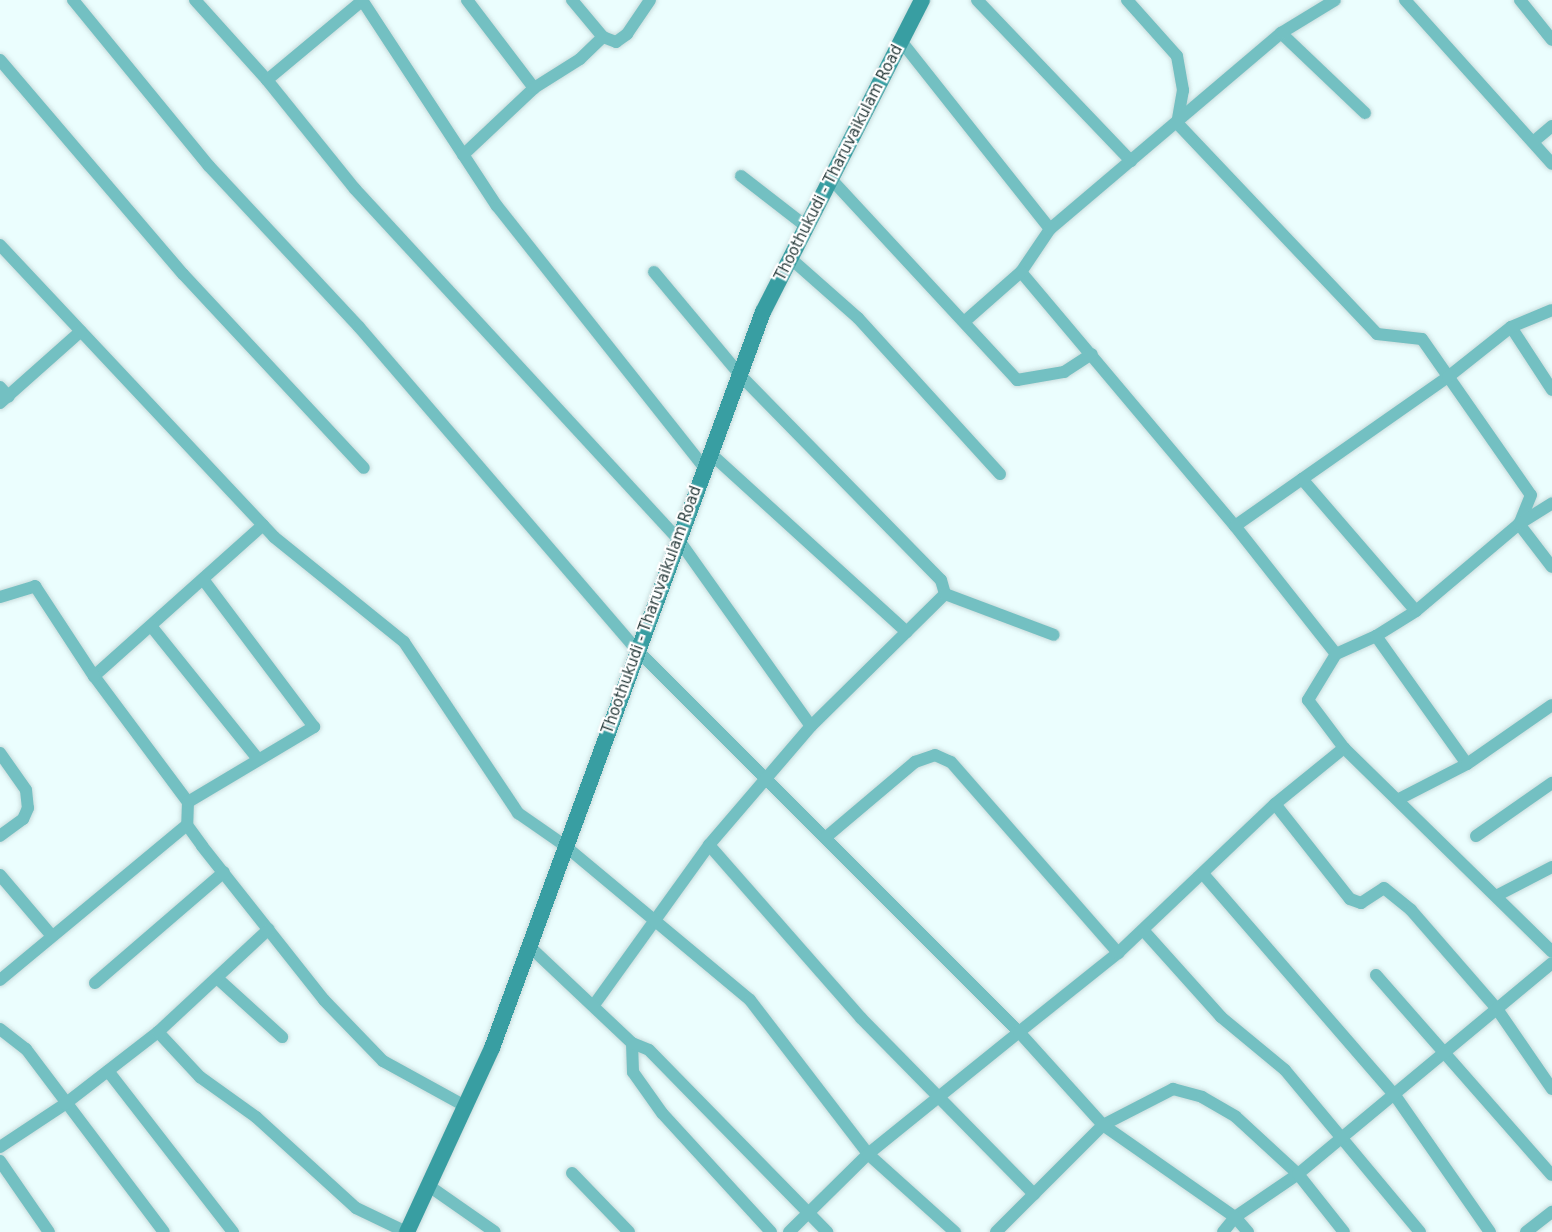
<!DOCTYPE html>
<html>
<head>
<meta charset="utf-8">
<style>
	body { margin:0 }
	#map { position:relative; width:1552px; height:1232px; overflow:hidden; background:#ebfefe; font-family:"DejaVu Sans",sans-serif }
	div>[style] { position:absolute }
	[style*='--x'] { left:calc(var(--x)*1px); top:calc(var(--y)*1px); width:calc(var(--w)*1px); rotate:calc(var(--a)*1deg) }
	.roads { filter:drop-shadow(0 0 2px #c8dbdb) drop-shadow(0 0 2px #c8dbdb) }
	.minor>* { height:12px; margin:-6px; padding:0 6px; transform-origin:6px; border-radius:6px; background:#73c0c2 }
	.secondary>* { height:16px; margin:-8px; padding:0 8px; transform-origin:8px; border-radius:8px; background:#389ea2 }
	span { translate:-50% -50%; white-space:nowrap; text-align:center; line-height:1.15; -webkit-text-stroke:4.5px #fff; paint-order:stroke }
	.street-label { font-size:15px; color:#2a3d3d }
</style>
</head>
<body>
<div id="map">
	<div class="roads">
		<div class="minor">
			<i style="--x:73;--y:0;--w:215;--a:50.7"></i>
			<i style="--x:209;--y:166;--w:220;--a:47"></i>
			<i style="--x:359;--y:327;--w:426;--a:49.3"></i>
			<i style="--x:637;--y:650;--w:540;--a:45"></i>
			<i style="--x:1019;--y:1032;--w:127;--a:-38.6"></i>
			<i style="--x:1118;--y:953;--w:216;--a:-43.5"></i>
			<i style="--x:1275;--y:804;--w:89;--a:-39.1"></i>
			<i style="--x:1344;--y:748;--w:291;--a:44.4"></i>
			<i style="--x:195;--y:0;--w:108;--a:48"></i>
			<i style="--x:267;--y:80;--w:125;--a:-39.8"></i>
			<i style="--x:362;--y:0;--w:246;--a:56.8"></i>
			<i style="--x:497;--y:206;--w:335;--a:51.6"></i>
			<i style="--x:467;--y:0;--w:111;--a:52.7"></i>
			<i style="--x:572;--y:0;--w:48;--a:50"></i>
			<i style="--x:603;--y:37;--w:14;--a:21"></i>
			<i style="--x:616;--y:42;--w:14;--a:-36"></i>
			<i style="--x:627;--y:34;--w:41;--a:-55.9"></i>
			<i style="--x:977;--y:0;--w:223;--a:46.3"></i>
			<i style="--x:1127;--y:0;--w:75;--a:48.2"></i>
			<i style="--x:1177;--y:56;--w:35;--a:80"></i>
			<i style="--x:1183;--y:90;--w:34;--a:100"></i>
			<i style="--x:1177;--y:123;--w:291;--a:46.5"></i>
			<i style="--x:1377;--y:334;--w:45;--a:6.3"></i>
			<i style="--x:1422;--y:339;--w:190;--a:55.1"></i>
			<i style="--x:1531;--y:495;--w:31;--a:112"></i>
			<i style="--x:1519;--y:524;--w:54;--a:52.5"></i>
			<i style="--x:1405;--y:0;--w:220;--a:48.1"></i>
			<i style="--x:1520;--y:0;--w:51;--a:51.3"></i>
			<i style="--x:1281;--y:33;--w:116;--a:43.6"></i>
			<i style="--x:901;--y:41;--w:240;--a:51.6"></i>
			<i style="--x:1050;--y:229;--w:52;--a:124"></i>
			<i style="--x:1021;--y:272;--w:332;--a:49.9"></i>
			<i style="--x:1235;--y:526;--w:163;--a:51.7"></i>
			<i style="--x:1336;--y:654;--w:54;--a:121.3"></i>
			<i style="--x:1308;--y:700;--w:60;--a:53.1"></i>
			<i style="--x:0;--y:60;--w:282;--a:49.5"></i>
			<i style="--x:183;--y:274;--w:265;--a:47"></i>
			<i style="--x:267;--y:80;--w:140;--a:51.1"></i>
			<i style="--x:355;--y:189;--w:476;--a:47.3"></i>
			<i style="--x:678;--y:539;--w:229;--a:54.6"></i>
			<i style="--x:811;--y:726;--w:157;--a:130.6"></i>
			<i style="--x:709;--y:845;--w:197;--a:125.7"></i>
			<i style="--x:1533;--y:142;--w:25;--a:-40"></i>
			<i style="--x:463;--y:155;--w:98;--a:-43.3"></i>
			<i style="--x:534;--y:88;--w:54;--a:-32.2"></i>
			<i style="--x:580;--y:59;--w:32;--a:-44"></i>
			<i style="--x:741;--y:176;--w:83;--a:37.7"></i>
			<i style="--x:831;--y:179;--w:274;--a:47.2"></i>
			<i style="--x:1017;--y:380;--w:48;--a:-9.7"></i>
			<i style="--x:1064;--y:372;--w:33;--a:-33"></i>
			<i style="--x:1050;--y:229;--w:303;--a:-40.3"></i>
			<i style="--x:1281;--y:33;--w:63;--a:-31.4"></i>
			<i style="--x:0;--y:245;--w:400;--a:46.8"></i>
			<i style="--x:274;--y:537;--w:167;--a:38.9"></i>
			<i style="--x:404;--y:642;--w:206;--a:56.3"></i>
			<i style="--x:518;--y:813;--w:56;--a:34.8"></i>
			<i style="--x:564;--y:845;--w:242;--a:39.8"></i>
			<i style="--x:750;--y:1000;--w:194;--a:52.5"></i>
			<i style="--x:868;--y:1154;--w:117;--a:41.9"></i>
			<i style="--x:790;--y:258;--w:91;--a:41.4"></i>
			<i style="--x:858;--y:318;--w:211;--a:47.7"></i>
			<i style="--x:654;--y:272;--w:134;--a:50.1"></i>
			<i style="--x:740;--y:375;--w:287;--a:45.6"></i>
			<i style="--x:941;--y:580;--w:15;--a:74"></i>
			<i style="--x:945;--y:594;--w:188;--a:135.4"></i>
			<i style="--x:964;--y:322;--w:76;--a:-41.3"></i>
			<i style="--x:1511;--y:327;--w:75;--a:56.9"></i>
			<i style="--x:0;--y:387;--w:13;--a:48"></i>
			<i style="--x:0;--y:403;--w:108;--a:-41.6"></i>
			<i style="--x:710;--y:453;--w:266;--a:42.3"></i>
			<i style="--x:1302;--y:479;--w:174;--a:49.2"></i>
			<i style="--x:263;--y:525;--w:227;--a:138.2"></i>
			<i style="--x:94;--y:676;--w:157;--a:53.3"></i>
			<i style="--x:188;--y:802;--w:23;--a:92"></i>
			<i style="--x:187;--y:825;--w:26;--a:54"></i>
			<i style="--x:202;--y:846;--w:196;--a:51.6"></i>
			<i style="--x:324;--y:1000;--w:85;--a:46"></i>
			<i style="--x:383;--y:1061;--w:94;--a:28.8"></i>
			<i style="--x:1235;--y:526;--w:260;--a:-35"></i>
			<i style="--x:1448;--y:377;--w:80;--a:-38.4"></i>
			<i style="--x:1511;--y:327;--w:44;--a:-22.5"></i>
			<i style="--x:945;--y:594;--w:116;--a:20.6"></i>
			<i style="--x:0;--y:597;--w:37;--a:-17"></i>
			<i style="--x:35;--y:586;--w:108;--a:56.8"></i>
			<i style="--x:151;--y:626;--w:171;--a:51.2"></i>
			<i style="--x:1376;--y:636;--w:157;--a:54.6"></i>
			<i style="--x:1336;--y:654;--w:44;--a:-24.2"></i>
			<i style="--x:1376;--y:636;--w:47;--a:-32"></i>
			<i style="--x:1416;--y:611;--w:135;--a:-40.2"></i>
			<i style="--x:1519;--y:524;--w:39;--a:-32"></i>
			<i style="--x:0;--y:753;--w:45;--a:54.9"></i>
			<i style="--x:26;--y:790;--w:18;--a:84"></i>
			<i style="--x:28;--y:808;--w:12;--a:114"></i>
			<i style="--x:23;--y:819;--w:29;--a:144"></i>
			<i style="--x:1399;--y:799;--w:76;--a:-27.2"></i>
			<i style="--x:1467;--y:764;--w:103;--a:-34.8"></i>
			<i style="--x:188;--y:802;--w:147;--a:-30.8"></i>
			<i style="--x:314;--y:727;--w:185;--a:-126.9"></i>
			<i style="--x:1275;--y:804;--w:121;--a:51.7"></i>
			<i style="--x:1350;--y:899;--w:12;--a:20"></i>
			<i style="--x:1361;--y:903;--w:27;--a:-33"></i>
			<i style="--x:1384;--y:888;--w:35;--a:39"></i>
			<i style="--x:1411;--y:910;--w:131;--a:49"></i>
			<i style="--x:1497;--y:1009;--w:97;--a:55.5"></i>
			<i style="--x:1476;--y:836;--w:93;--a:-34.9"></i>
			<i style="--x:825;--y:838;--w:118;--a:-40.2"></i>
			<i style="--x:915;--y:762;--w:21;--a:-19"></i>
			<i style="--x:935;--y:755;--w:17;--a:24"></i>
			<i style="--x:951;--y:762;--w:254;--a:48.8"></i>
			<i style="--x:709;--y:845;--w:230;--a:48.7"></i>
			<i style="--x:861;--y:1018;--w:247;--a:45.5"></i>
			<i style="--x:0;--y:875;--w:80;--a:49.6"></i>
			<i style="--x:1204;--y:875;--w:290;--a:49.1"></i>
			<i style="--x:1394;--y:1094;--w:168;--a:55.2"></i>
			<i style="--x:1496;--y:896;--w:63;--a:-27.4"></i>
			<i style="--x:1143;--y:930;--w:117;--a:48.1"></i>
			<i style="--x:1221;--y:1017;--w:83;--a:39.6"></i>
			<i style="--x:1285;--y:1070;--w:211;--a:50.2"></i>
			<i style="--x:528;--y:945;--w:143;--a:43.3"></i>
			<i style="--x:1376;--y:975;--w:266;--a:48.7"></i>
			<i style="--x:217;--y:978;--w:88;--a:42.2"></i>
			<i style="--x:0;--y:980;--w:243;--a:-39.7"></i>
			<i style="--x:95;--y:983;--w:170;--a:-40.7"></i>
			<i style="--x:0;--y:1029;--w:33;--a:38"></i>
			<i style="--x:26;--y:1049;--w:229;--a:53"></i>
			<i style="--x:158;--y:1032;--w:62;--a:47"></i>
			<i style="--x:200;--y:1077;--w:69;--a:35.5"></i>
			<i style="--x:256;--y:1117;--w:135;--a:42.3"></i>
			<i style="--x:356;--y:1208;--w:55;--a:25.6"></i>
			<i style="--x:108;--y:1071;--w:204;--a:52.2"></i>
			<i style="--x:0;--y:1147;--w:78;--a:-33.5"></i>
			<i style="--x:65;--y:1104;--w:118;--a:-37.7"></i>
			<i style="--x:158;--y:1032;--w:151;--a:-42.9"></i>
			<i style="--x:0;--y:1161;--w:86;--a:55.4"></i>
			<i style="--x:572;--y:1173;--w:82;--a:46"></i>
			<i style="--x:429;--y:1186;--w:80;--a:34.9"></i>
			<i style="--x:771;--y:1232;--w:161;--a:-132.5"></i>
			<i style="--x:662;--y:1113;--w:50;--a:-125.3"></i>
			<i style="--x:633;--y:1072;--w:29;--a:-92"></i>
			<i style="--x:632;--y:1043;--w:18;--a:22"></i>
			<i style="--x:649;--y:1050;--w:255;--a:45.6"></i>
			<i style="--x:789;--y:1232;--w:111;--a:-44.6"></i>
			<i style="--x:868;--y:1154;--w:194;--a:-38.9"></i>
			<i style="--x:1019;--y:1032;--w:125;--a:47.9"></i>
			<i style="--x:1103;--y:1125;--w:161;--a:34.9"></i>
			<i style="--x:1235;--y:1217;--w:76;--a:-34.3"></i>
			<i style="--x:1298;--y:1174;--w:330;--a:-39.7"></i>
			<i style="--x:996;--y:1232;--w:151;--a:-45"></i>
			<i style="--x:1103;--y:1125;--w:79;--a:-27.2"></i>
			<i style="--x:1173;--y:1089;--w:30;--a:15"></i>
			<i style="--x:1202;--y:1097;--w:39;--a:30"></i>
			<i style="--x:1236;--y:1117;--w:84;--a:42.6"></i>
			<i style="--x:1298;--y:1174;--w:74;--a:51.6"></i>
			<i style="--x:1223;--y:1232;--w:19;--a:-51"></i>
			<i style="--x:1235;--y:1217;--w:20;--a:49"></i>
			<i style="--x:1526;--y:1232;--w:33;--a:-38"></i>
		</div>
		<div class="secondary">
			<i style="--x:407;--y:1232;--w:203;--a:-65.2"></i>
			<i style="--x:492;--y:1048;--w:784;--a:-69.79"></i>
			<i style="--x:763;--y:312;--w:350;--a:-63"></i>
		</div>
	</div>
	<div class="street-label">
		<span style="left:839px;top:163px;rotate:-63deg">Thoothukudi - Tharuvaikulam Road</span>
		<span style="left:652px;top:610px;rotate:-70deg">Thoothukudi - Tharuvaikulam Road</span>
	</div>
</div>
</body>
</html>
